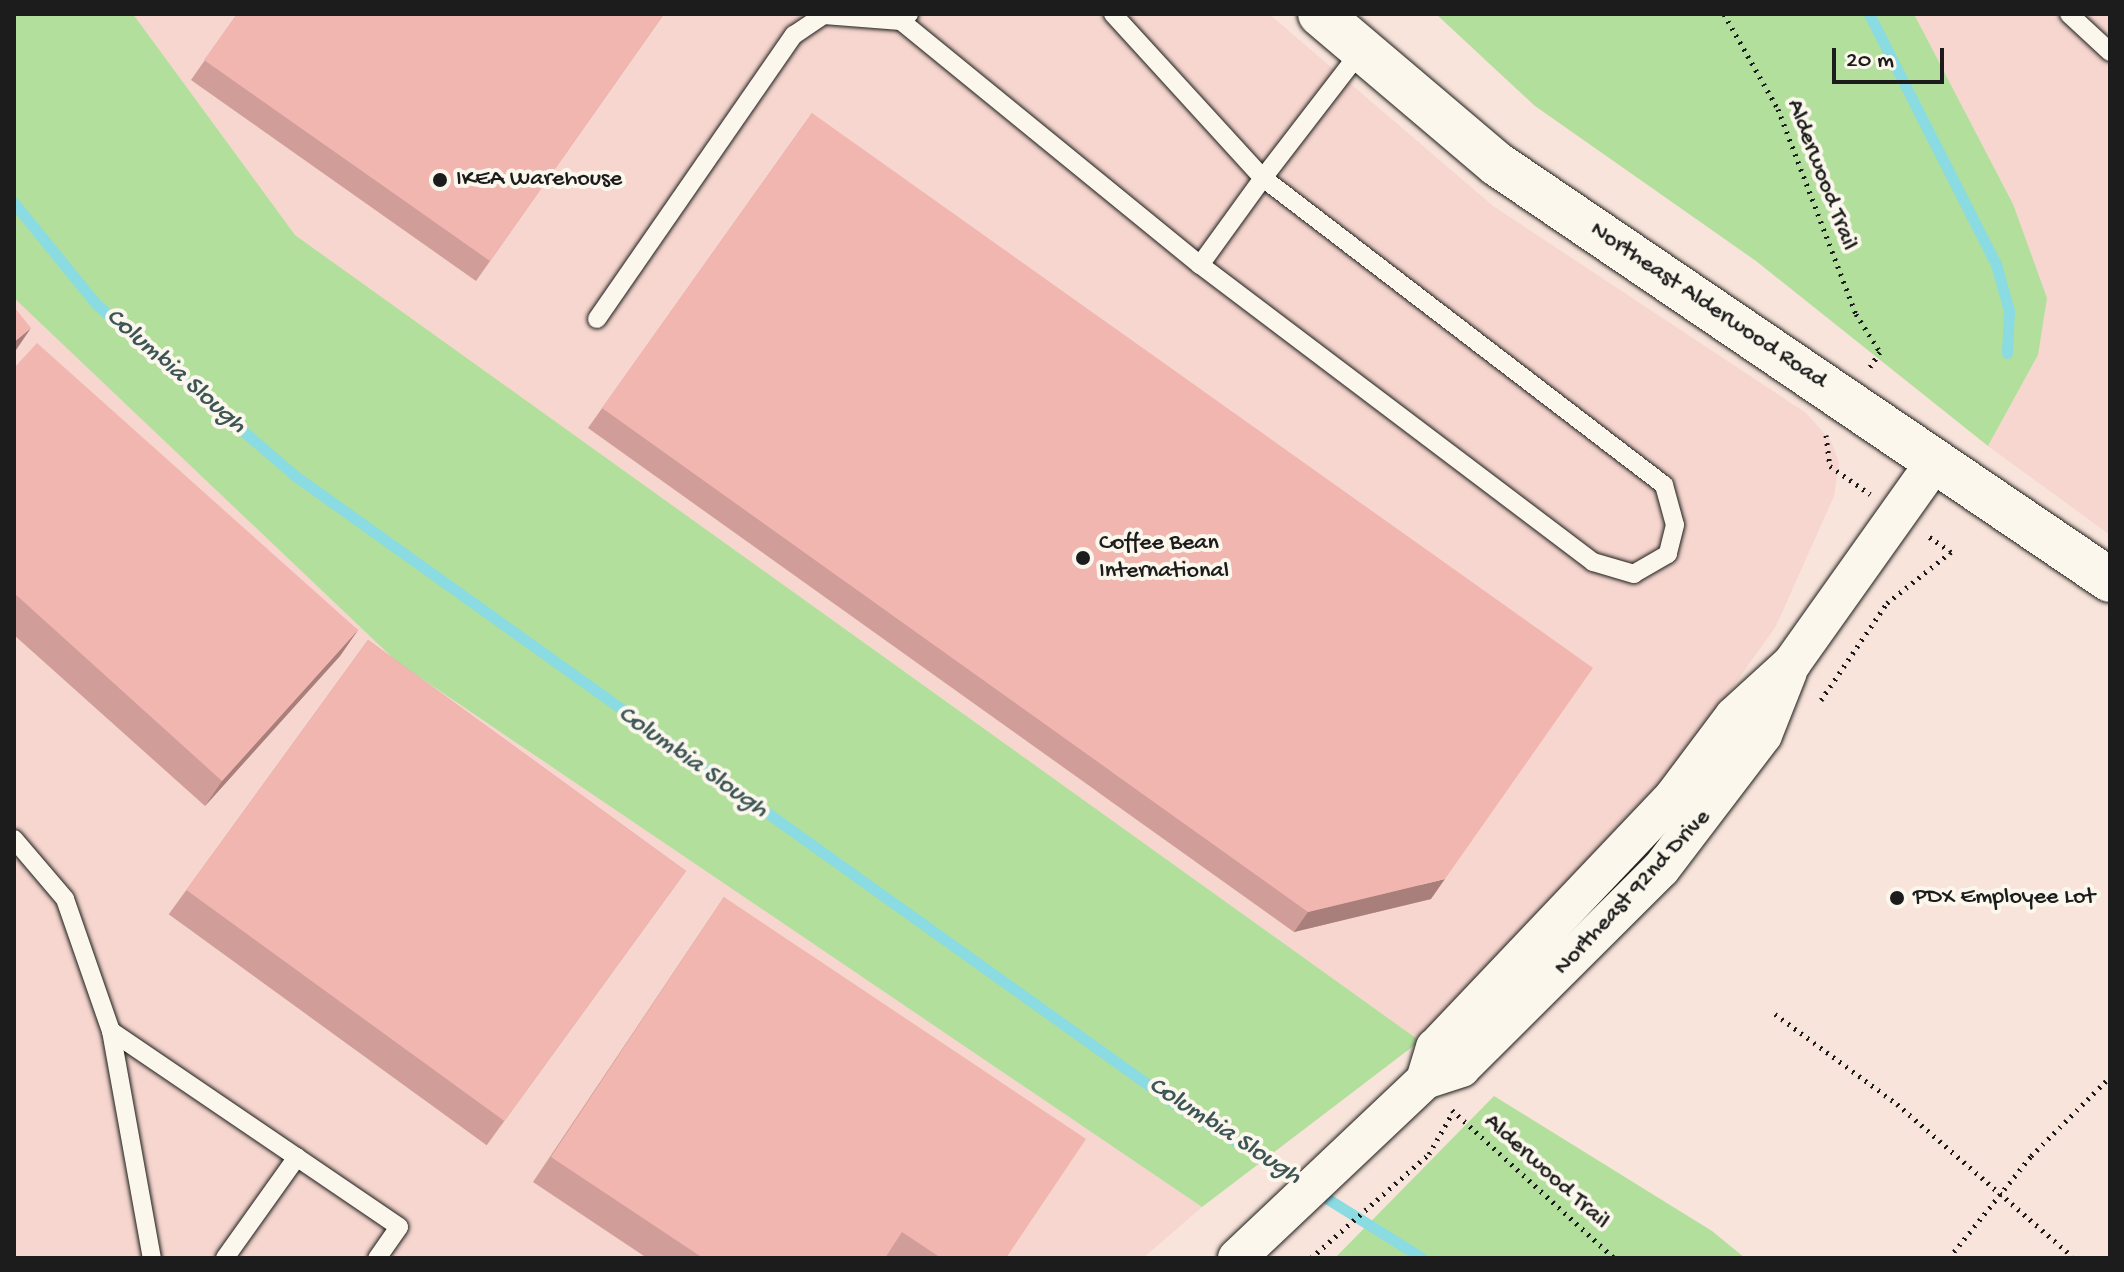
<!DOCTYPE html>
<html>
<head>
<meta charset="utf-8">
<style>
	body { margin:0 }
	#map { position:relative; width:2124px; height:1272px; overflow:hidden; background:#f8e4da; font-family:"Gochi Hand",sans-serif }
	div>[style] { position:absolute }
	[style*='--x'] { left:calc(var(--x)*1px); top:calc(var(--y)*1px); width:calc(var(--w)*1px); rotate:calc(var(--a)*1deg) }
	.built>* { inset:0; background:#f6d6ce }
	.green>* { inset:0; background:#b3df9d }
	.stream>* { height:11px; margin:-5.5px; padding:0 5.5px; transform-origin:5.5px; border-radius:5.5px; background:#8adbe2 }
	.path>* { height:5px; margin-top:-2.5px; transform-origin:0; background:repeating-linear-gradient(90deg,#1c1c1c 0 2px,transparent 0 8px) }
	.roads { filter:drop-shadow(0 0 2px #1c1c1c) drop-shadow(0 0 2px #1c1c1c) }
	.service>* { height:18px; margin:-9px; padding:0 9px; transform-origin:9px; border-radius:9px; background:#fbf7ec }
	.minor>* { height:38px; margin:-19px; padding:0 19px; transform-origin:19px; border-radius:19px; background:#fbf7ec }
	.tertiary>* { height:44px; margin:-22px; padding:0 22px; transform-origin:22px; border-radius:22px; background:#fbf7ec }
	.wall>* { inset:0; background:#d09d98; transform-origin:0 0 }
	.shaded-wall>* { inset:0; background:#a97f7c }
	.building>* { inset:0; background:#f2b6b1; transform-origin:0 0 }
	.dots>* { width:22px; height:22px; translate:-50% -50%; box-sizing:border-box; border:4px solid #fbf7ec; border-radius:50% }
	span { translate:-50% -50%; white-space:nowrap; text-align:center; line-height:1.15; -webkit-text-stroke:8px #fbf7ec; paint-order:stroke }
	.street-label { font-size:24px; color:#1c1c1c }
	.poi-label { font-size:24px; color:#1c1c1c }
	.left { translate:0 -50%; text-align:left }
	.water-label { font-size:26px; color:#3d5557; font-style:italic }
	.frame { position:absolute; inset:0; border:16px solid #1c1c1c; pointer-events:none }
	.scale { position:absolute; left:1832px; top:48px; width:112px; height:36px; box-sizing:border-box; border:4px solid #1c1c1c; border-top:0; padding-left:10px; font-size:24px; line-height:28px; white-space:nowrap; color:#1c1c1c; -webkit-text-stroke:6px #fbf7ec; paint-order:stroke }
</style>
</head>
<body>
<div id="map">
	<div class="built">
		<i style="clip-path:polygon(133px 14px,1269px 14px,1493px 206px,1806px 413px,1831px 441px,1839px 463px,1834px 496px,1776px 626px,1661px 788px,1420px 1041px,295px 235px)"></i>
		<i style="clip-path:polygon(1914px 14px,2110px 14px,2110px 535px,1988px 446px,2038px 355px,2013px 204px)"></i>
		<i style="clip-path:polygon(14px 298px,397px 662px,1202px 1207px,1143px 1258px,14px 1258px)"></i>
	</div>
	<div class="green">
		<i style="clip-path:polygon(14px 14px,133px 14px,295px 235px,1420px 1041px,1202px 1207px,397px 662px,14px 298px)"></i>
		<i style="clip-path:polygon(1436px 14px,1914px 14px,2013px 204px,2047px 298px,2038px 355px,1988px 446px,1756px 261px,1535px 106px)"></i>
		<i style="clip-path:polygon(1494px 1096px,1712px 1231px,1745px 1258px,1335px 1258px)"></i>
	</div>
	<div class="stream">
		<i style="--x:1869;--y:14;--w:280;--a:63.1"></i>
		<i style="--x:1996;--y:264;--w:49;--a:74.5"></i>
		<i style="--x:2009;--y:311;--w:42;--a:92.7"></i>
		<i style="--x:14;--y:203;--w:130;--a:50.9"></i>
		<i style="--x:96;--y:304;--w:262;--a:40.8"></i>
		<i style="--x:294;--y:475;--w:1077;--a:35.52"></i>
		<i style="--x:1171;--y:1101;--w:296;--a:32"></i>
	</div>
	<div class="path">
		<i style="--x:1724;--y:14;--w:109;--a:60.4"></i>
		<i style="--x:1778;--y:109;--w:219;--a:69.2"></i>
		<i style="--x:1856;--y:314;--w:45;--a:57.7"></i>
		<i style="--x:1880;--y:352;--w:22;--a:124"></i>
		<i style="--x:1826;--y:435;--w:31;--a:83"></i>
		<i style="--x:1830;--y:466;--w:49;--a:35"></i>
		<i style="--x:1821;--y:700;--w:117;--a:-55.8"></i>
		<i style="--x:1887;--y:603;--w:82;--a:-38.6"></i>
		<i style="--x:1951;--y:552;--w:29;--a:-145"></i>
		<i style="--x:1775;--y:1014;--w:152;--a:36.4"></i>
		<i style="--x:1897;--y:1104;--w:232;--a:41"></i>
		<i style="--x:1452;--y:1110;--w:219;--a:42.4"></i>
		<i style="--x:1311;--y:1258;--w:157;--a:-41.4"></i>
		<i style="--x:1429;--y:1154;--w:48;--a:-60.3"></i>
		<i style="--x:1949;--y:1258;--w:131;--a:-51.2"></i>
		<i style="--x:2031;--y:1156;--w:112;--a:-45"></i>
	</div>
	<div class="roads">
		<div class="service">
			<i style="--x:909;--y:14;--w:11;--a:139"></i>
			<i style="--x:901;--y:21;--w:386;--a:39.2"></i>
			<i style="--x:1113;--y:14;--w:222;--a:47.6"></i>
			<i style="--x:1263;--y:178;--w:159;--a:-52.4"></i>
			<i style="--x:2069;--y:14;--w:56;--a:42.8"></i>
			<i style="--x:1263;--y:178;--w:505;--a:37.44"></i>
			<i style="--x:1664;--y:485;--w:41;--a:74.6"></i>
			<i style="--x:1675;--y:525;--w:30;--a:104"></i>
			<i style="--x:1668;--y:554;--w:39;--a:150"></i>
			<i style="--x:1634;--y:574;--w:43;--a:-163.7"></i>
			<i style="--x:1593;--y:562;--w:493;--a:-142.9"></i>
			<i style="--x:1200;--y:265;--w:107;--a:-54.1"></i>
			<i style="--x:597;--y:319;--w:346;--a:-55.3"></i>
			<i style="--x:794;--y:35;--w:36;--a:-34"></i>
			<i style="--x:824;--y:15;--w:77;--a:4.5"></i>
			<i style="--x:14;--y:839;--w:79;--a:49.6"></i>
			<i style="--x:65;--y:899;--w:140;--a:70.8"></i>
			<i style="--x:111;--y:1031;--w:231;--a:79.8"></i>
			<i style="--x:111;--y:1031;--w:348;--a:34.2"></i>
			<i style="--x:399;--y:1227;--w:38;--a:125"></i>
			<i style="--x:225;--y:1258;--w:124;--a:-54.5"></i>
		</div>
		<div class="minor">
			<i style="--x:1425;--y:1080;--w:38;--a:-18"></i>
			<i style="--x:1461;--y:1068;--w:282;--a:-44.9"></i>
			<i style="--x:1661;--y:869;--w:168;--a:-52.7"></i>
			<i style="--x:1763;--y:735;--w:68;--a:-68.4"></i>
			<i style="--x:1237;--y:1258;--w:259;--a:-43.4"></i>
			<i style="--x:1425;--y:1080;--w:34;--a:-73"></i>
			<i style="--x:1435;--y:1048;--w:347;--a:-46.5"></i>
			<i style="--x:1674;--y:796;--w:100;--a:-53.1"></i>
			<i style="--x:1734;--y:716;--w:79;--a:-42.4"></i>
			<i style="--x:1792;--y:663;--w:249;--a:-54.6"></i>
		</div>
		<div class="tertiary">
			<i style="--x:1320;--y:14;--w:232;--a:40.3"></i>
			<i style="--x:1497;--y:164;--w:741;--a:34.16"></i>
		</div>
	</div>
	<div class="wall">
		<i style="clip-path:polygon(237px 14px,664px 14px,476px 281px,191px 80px)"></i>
		<i style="clip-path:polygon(812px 113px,1431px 899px,1294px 932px,588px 428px)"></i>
		<i style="clip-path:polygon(14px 368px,358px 630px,340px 656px,205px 806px,14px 635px)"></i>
		<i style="left:368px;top:640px;width:393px;height:339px;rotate:36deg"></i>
		<i style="clip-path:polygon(724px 897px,1006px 1258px,647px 1258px,533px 1182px)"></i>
	</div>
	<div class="shaded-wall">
		<i style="clip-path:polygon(31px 328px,14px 353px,14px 342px)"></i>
		<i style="clip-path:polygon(358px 630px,340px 656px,205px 806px,222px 781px)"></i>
		<i style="clip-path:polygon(1445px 879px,1431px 899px,1294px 932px,1308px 912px)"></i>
	</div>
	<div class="building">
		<i style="clip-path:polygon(237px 14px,664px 14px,490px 261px,204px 60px)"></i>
		<i style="clip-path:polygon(812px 113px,1593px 668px,1445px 879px,1308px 912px,602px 408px)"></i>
		<i style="clip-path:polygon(14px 307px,31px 328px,14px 342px)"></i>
		<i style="clip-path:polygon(37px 343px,358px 630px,222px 781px,14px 593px,14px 368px)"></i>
		<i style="left:368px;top:640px;width:393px;height:309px;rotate:36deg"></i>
		<i style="clip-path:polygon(724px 897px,1086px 1139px,1006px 1258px,941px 1258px,902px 1232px,885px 1258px,703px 1258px,551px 1157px)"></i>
	</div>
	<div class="dots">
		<i style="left:440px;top:180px;background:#1c1c1c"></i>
		<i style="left:1083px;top:558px;background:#1c1c1c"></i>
		<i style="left:1897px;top:898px;background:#1c1c1c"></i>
	</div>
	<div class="street-label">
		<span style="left:1821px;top:175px;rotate:69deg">Alderwood Trail</span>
		<span style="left:1708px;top:306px;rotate:34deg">Northeast Alderwood Road</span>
		<span style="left:1633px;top:893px;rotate:-47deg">Northeast 92nd Drive</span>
		<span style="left:1546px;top:1172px;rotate:42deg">Alderwood Trail</span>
	</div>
	<div class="poi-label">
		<span class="left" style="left:456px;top:180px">IKEA Warehouse</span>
		<span class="left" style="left:1099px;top:558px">Coffee Bean<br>International</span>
		<span class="left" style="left:1913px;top:898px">PDX Employee Lot</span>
	</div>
	<div class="water-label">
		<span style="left:175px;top:372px;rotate:41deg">Columbia Slough</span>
		<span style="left:692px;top:763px;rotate:35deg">Columbia Slough</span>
		<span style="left:1224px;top:1132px;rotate:33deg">Columbia Slough</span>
	</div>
	<div class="frame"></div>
	<div class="scale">20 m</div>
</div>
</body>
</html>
